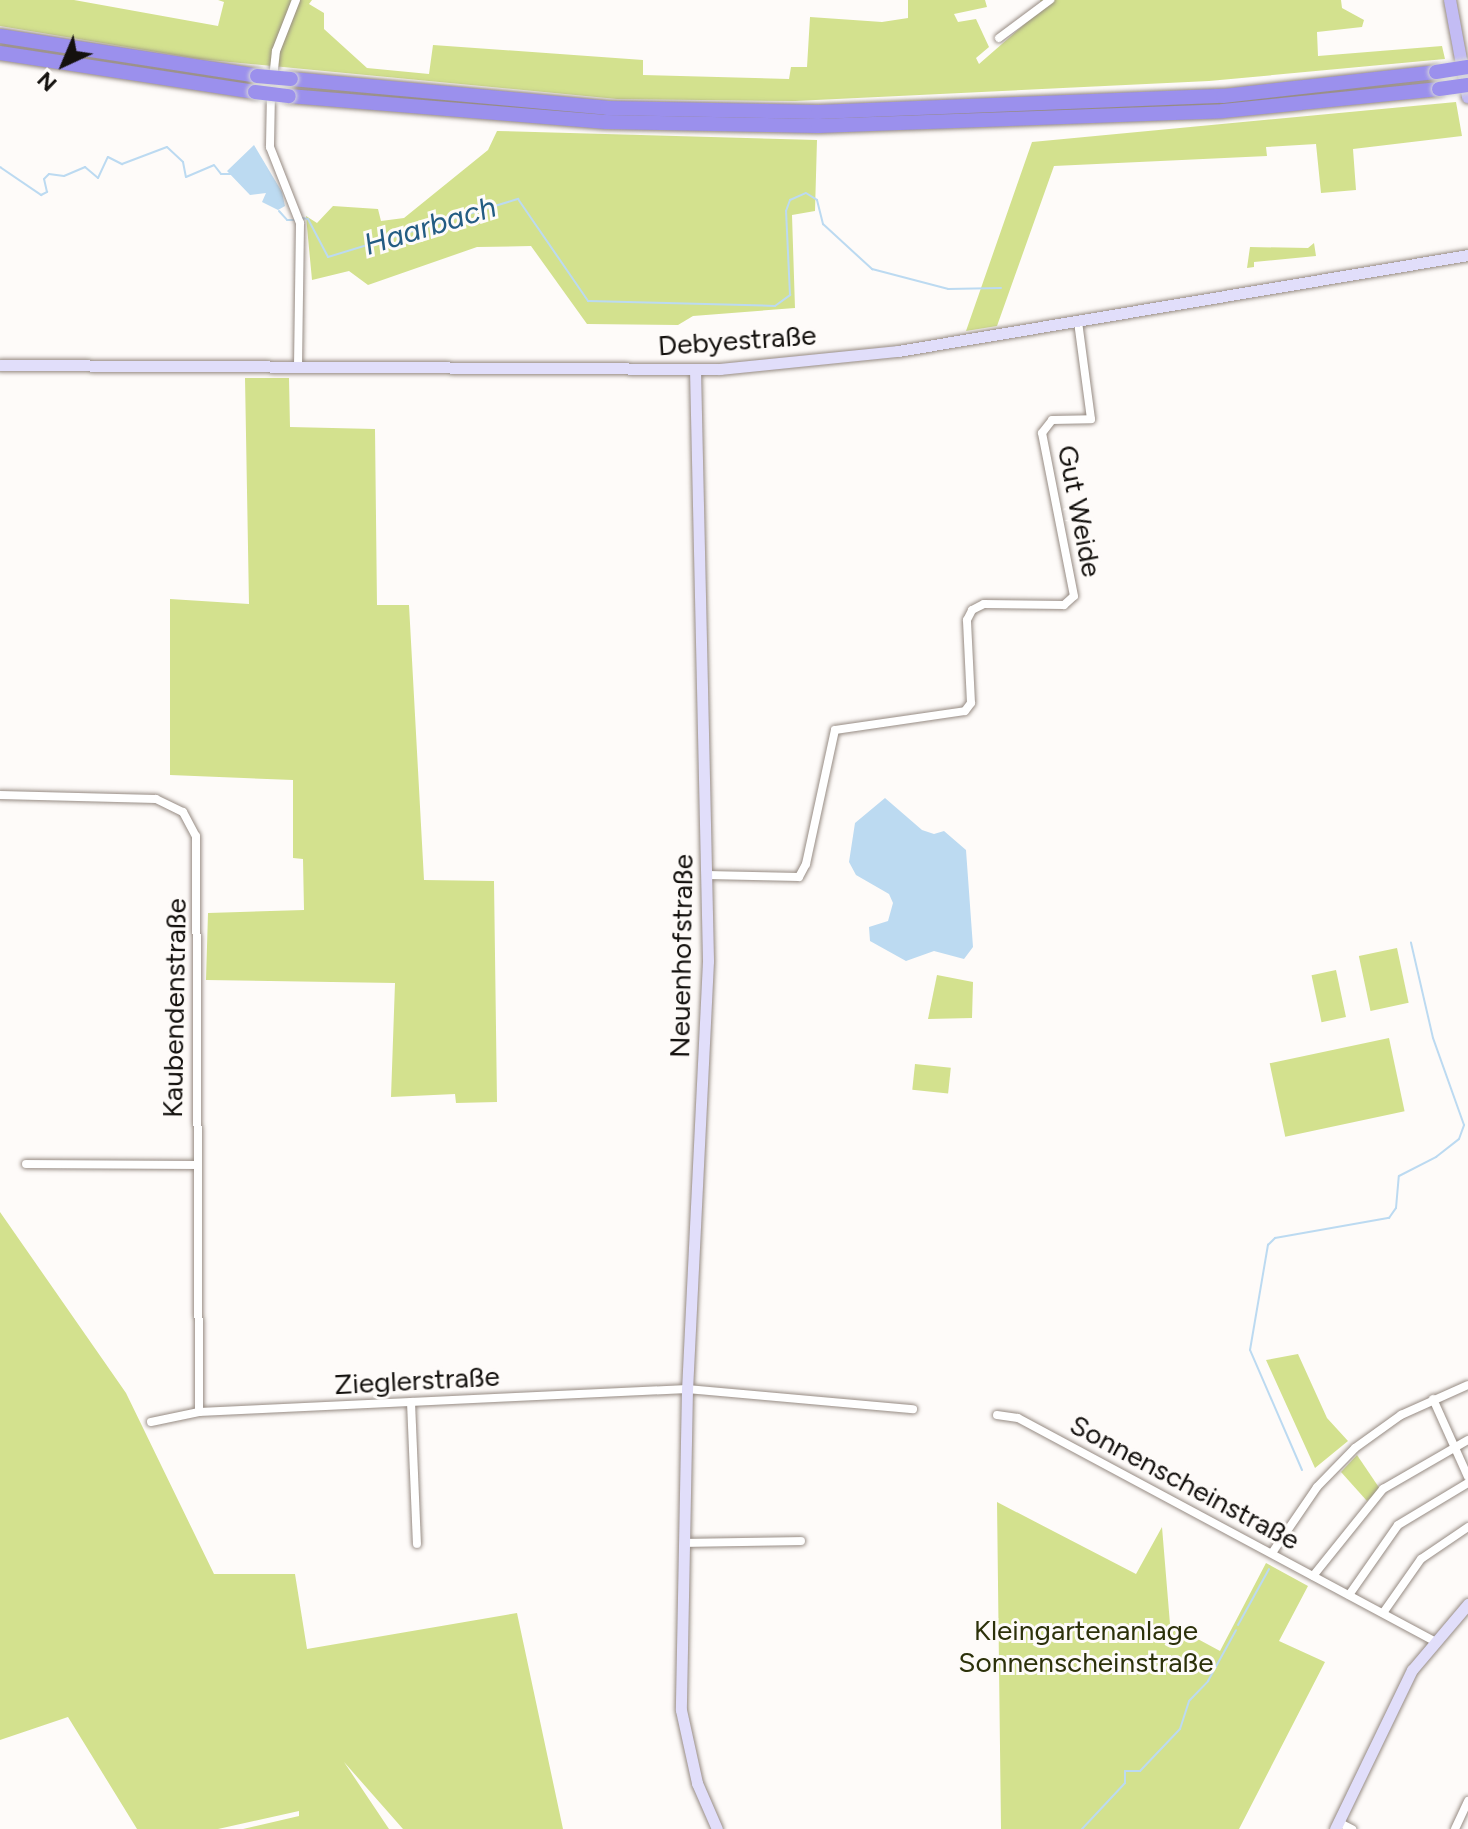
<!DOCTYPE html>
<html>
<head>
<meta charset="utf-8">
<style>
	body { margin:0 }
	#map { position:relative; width:1468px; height:1829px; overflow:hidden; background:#fefbf9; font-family:Figtree,sans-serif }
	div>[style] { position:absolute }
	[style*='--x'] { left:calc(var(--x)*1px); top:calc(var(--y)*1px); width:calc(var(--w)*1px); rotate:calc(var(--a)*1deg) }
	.green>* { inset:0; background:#d3e18e; transform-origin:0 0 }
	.water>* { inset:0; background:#bcdaf1 }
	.stream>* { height:2px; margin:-1px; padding:0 1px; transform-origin:1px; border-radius:1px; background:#bcdaf1 }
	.roads { filter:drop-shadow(0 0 2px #968b83) drop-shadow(0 0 2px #968b83) }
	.street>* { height:8px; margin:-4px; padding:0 4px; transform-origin:4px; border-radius:4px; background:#fff }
	.secondary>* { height:11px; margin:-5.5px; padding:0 5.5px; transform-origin:5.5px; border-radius:5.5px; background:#e1defa }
	.primary>* { height:12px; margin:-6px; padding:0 6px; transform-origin:6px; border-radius:6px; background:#c3bcf4 }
	.highway>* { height:14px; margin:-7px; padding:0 7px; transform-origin:7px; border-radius:7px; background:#9b90ed }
	.bridges { filter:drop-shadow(0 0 2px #d9d9d8) drop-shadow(0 0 2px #d9d9d8) }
	.highway-bridge>* { height:14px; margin:-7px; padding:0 7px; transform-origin:7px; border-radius:7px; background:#9b90ed }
	span { translate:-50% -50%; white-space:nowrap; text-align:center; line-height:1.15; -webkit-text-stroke:6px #fefbf9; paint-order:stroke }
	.street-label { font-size:28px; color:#14110e }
	.park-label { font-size:28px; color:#2c310a }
	.water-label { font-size:30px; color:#245c83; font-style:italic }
	.north { position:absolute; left:24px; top:24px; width:80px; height:80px; -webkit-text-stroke:6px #fefbf9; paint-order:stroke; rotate:224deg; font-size:22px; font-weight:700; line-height:32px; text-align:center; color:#14110e }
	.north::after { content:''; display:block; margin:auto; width:28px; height:36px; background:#14110e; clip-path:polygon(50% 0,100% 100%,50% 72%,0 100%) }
</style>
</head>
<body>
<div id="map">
	<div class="green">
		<i style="clip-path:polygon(0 0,74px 0,218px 26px,224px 2px,218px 0,312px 0,309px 4px,324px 13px,324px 29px,367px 68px,429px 74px,433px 45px,643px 60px,643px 75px,789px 79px,791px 67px,807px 67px,810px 17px,882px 22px,908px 18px,908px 0,985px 0,987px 7px,954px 14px,958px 22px,976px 19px,989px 47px,976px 58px,979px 64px,1043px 8px,1040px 0,1341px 0,1342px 8px,1364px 20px,1362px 27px,1317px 32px,1318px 56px,1442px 46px,1445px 59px,1209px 81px,795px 101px,617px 99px,199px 59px,0 26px)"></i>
		<i style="clip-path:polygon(1456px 102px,1462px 136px,1353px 149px,1356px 190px,1321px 193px,1316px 144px,1266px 147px,1267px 156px,1054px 166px,997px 326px,966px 331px,1032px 142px)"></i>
		<i style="clip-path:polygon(497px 131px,817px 140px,815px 211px,792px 215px,795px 308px,693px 316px,678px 325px,587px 324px,531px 246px,477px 247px,368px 285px,349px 271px,312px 280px,306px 216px,317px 223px,333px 206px,378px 209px,381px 221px,404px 218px,488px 150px)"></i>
		<i style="clip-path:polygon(1314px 243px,1316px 256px,1254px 262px,1254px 267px,1247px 268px,1250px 247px,1308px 248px)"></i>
		<i style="clip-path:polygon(245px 378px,289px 378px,290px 427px,375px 429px,377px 605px,409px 605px,424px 880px,494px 881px,497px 1102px,456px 1103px,455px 1094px,391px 1097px,395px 983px,206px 980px,208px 913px,304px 910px,303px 859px,293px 858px,293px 780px,170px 775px,170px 599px,249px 604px)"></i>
		<i style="left:1397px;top:948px;width:56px;height:39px;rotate:78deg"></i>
		<i style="left:1336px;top:970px;width:48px;height:25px;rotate:78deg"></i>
		<i style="clip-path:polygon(937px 975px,973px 982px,972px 1018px,928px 1019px)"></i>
		<i style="left:1389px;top:1038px;width:75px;height:122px;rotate:78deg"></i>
		<i style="left:915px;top:1064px;width:36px;height:26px;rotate:6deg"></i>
		<i style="clip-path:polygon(0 1212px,126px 1393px,214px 1574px,295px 1574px,307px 1649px,517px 1613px,563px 1829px,403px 1829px,344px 1762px,389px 1829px,243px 1829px,299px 1816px,299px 1811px,218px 1829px,137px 1829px,68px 1717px,0 1740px)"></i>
		<i style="clip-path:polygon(1298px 1354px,1327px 1418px,1348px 1441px,1315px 1468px,1266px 1360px)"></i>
		<i style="clip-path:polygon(1357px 1455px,1380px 1489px,1367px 1501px,1341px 1472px)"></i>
		<i style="clip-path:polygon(997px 1502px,1136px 1574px,1162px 1527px,1170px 1624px,1220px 1651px,1266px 1563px,1308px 1586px,1279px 1641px,1325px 1662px,1239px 1829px,1001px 1829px)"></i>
	</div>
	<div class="water">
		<i style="clip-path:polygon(254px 145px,282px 192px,285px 206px,278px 210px,262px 202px,266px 193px,250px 195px,227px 171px)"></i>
		<i style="clip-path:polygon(885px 798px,922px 830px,934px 834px,944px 831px,966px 850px,973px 947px,964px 959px,934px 951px,906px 961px,870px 941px,869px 927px,888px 921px,893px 903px,889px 894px,856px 875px,849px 862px,855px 823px)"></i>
	</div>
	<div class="stream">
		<i style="--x:0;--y:167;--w:50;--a:34.3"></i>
		<i style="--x:41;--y:195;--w:7;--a:-27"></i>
		<i style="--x:47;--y:192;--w:13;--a:-103"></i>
		<i style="--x:44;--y:179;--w:7;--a:-45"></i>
		<i style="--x:49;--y:174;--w:15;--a:8"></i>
		<i style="--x:64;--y:176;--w:23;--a:-23"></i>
		<i style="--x:85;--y:167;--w:17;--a:40"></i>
		<i style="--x:98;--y:178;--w:23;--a:-65"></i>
		<i style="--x:108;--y:157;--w:16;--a:27"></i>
		<i style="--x:122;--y:164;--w:48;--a:-20.7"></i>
		<i style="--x:167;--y:147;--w:22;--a:43"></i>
		<i style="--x:183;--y:162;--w:15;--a:79"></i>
		<i style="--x:186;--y:177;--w:30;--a:-23"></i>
		<i style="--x:214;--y:165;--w:11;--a:52"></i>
		<i style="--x:221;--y:174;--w:13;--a:0"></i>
		<i style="--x:279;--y:211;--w:12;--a:48"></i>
		<i style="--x:287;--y:220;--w:9;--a:0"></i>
		<i style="--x:302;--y:218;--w:6;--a:9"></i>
		<i style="--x:308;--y:219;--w:43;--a:62.2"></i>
		<i style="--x:328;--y:257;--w:199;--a:-17"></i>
		<i style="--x:518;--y:199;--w:124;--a:55.5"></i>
		<i style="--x:588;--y:301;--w:187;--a:1.5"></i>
		<i style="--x:775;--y:306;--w:19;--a:-36"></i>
		<i style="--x:790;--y:295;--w:84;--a:-92.7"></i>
		<i style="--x:786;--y:211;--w:12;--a:-70"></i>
		<i style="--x:790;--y:200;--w:17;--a:-24"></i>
		<i style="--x:806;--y:193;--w:13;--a:32"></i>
		<i style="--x:817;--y:200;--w:25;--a:76"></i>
		<i style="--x:823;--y:224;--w:67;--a:42.6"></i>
		<i style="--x:872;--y:269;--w:79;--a:14.7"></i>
		<i style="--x:948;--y:289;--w:53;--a:-1.1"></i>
		<i style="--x:1302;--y:1470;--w:131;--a:-113.4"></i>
		<i style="--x:1250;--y:1350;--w:107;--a:-80.3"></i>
		<i style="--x:1268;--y:1245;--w:10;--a:-45"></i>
		<i style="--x:1275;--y:1238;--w:116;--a:-10"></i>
		<i style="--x:1389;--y:1218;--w:12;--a:-55"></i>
		<i style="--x:1396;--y:1208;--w:32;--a:-85"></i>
		<i style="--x:1399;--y:1176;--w:42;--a:-27.2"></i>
		<i style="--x:1436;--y:1157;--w:29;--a:-38"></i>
		<i style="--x:1459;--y:1139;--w:15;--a:-70"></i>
		<i style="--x:1464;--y:1125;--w:92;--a:-109.6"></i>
		<i style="--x:1433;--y:1038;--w:98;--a:-103"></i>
		<i style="--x:1238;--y:1625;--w:64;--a:-61"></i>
		<i style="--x:1082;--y:1829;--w:63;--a:-46.9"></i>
		<i style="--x:1125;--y:1783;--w:12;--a:-90"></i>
		<i style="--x:1125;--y:1771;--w:15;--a:0"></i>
		<i style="--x:1140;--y:1771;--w:58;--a:-46.4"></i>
		<i style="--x:1180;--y:1729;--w:29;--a:-72"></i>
		<i style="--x:1189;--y:1701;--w:28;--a:-46"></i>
		<i style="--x:1208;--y:1681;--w:58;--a:-61.2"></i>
	</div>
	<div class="roads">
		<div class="street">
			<i style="--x:999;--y:38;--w:64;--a:-36.7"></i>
			<i style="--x:273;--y:79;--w:28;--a:-84"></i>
			<i style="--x:276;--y:51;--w:55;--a:-68.6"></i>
			<i style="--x:271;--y:93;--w:54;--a:91.1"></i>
			<i style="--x:270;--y:147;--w:82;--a:68.5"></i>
			<i style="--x:300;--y:223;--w:145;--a:90.8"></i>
			<i style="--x:0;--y:795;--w:156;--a:1.5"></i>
			<i style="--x:156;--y:799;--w:30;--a:26"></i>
			<i style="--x:183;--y:812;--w:27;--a:62"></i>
			<i style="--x:196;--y:836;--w:576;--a:89.7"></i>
			<i style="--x:707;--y:875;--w:92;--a:1.2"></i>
			<i style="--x:799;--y:877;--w:15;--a:-62"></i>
			<i style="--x:806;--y:864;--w:137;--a:-77.8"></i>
			<i style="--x:835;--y:730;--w:131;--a:-8.3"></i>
			<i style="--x:965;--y:711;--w:10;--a:-53"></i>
			<i style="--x:971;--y:703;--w:83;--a:-92.8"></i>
			<i style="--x:967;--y:620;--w:11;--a:-63"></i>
			<i style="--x:972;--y:610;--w:13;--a:-27"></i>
			<i style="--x:984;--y:604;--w:80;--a:0.7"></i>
			<i style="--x:1064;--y:605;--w:13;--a:-42"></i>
			<i style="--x:1074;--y:596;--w:166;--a:-101.1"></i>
			<i style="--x:1042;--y:433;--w:16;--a:-52"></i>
			<i style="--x:1052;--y:420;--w:39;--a:-1"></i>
			<i style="--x:1091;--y:419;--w:99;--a:-97.6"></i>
			<i style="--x:26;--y:1164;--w:168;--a:0.3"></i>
			<i style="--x:1433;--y:1399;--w:85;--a:65.8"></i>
			<i style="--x:411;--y:1402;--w:142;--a:87.6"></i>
			<i style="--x:997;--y:1415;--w:21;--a:8"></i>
			<i style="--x:1018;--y:1418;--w:470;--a:28.2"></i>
			<i style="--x:151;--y:1422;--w:49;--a:-11.8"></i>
			<i style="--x:199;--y:1412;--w:489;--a:-2.7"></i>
			<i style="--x:687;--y:1389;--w:227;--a:5.1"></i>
			<i style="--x:684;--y:1543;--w:117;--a:-1"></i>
			<i style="--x:1272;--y:1553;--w:80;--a:-55.7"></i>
			<i style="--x:1317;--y:1487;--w:54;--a:-45.7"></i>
			<i style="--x:1355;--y:1448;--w:57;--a:-35.7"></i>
			<i style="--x:1401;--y:1415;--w:73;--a:-24.1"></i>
			<i style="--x:1313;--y:1576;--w:112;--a:-51.2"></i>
			<i style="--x:1383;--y:1489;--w:98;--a:-30"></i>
			<i style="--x:1349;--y:1595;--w:85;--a:-55"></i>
			<i style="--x:1398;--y:1525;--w:82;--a:-31"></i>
			<i style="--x:1383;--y:1613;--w:66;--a:-54.9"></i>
			<i style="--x:1421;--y:1559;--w:57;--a:-34.2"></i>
			<i style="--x:1338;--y:1822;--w:16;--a:27"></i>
			<i style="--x:1455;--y:1829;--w:31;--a:-65"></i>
		</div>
		<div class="secondary">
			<i style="--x:0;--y:365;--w:720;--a:0.32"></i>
			<i style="--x:720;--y:369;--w:179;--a:-5.8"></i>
			<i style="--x:898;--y:351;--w:578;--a:-9.56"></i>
			<i style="--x:695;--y:369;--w:592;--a:88.74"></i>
			<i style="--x:708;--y:961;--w:429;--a:92.8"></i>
			<i style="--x:687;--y:1389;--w:321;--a:91.1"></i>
			<i style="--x:681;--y:1710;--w:75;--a:77.6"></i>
			<i style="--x:697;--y:1783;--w:50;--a:66.5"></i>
			<i style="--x:1335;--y:1829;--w:177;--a:-64.2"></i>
			<i style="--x:1412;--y:1670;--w:87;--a:-49.7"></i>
		</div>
		<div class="primary">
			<i style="--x:1450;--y:0;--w:99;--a:79.5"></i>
		</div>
		<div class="highway">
			<i style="--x:0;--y:36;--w:260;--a:8.8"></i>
			<i style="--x:0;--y:53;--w:258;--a:8.7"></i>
			<i style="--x:291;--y:79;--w:317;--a:5.2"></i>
			<i style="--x:607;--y:108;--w:211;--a:1.1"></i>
			<i style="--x:818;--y:112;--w:405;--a:-2.3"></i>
			<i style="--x:1223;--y:96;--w:214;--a:-6.4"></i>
			<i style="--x:289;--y:96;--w:318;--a:4.7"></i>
			<i style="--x:606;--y:122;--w:212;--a:1.1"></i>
			<i style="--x:818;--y:126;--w:405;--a:-2.1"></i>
			<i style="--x:1223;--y:111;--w:217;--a:-5.8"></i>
		</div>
	</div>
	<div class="bridges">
		<div class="highway-bridge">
			<i style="--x:1436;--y:72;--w:32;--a:-9"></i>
			<i style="--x:257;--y:76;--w:34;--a:5"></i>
			<i style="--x:1439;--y:89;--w:29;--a:-8"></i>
			<i style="--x:255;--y:92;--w:34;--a:7"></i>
		</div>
	</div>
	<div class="street-label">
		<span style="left:737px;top:340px;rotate:-4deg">Debyestraße</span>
		<span style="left:1080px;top:511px;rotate:79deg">Gut Weide</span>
		<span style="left:681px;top:956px;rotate:-89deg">Neuenhofstraße</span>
		<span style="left:174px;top:1008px;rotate:-89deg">Kaubendenstraße</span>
		<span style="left:417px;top:1380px;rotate:-3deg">Zieglerstraße</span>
		<span style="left:1185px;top:1482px;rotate:28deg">Sonnenscheinstraße</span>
	</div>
	<div class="park-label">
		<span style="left:1086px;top:1646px">Kleingartenanlage<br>Sonnenscheinstraße</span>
	</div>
	<div class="water-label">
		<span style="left:430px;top:226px;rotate:-17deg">Haarbach</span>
	</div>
	<div class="north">N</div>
</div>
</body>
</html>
